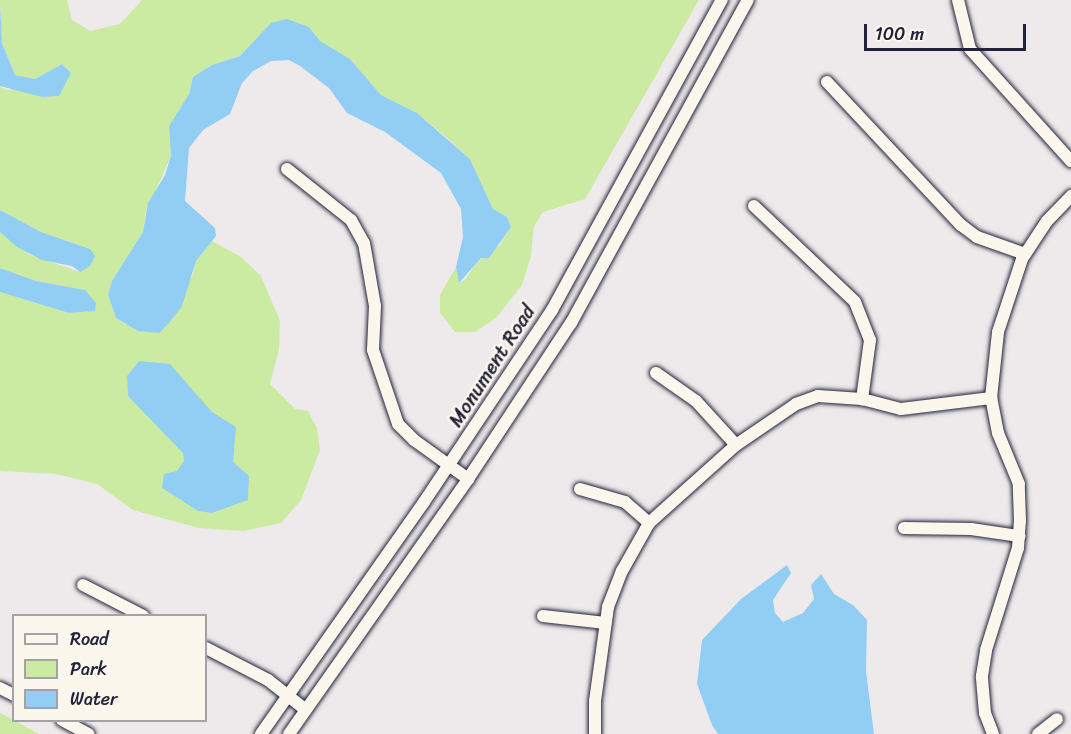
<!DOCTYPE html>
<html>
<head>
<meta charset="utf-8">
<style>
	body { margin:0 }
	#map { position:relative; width:1071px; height:734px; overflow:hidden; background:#eeeaeb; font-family:Sriracha,sans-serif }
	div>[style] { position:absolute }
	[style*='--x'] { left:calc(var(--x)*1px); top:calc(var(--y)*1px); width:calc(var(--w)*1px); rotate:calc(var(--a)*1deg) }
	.green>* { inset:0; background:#cceba2 }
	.water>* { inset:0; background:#92cef3 }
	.roads { filter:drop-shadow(0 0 2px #22223b) drop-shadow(0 0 2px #22223b) }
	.minor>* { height:12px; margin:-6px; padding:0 6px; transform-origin:6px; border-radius:6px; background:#fbf7ec }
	span { translate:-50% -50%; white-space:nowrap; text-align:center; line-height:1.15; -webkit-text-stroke:5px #fbf7ec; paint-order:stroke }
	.street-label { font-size:20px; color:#22223b }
	.legend { position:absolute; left:12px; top:614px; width:195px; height:108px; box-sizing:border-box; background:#fbf7ec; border:2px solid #a4a2a5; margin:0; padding:8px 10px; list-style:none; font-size:18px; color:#22223b }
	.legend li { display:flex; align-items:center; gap:12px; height:30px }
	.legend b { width:30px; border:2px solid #a4a2a5 }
	.scale { position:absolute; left:864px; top:24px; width:162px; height:27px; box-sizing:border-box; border:3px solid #22223b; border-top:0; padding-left:8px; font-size:18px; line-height:21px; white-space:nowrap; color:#22223b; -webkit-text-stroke:4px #fbf7ec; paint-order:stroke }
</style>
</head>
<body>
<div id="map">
	<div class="green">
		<i style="clip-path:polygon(0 0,67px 0,72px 20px,90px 31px,120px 24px,142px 0,699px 0,585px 199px,543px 212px,534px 226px,531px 256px,522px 285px,496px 318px,475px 332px,455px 332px,440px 313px,440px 295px,456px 267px,459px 283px,465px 280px,476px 263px,499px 246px,511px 227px,507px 217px,493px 209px,470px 159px,445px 136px,417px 113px,381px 95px,350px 59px,320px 41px,309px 27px,271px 23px,240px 56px,212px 65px,193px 77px,189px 94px,169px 126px,171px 156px,145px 214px,144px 232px,112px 281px,108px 296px,116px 318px,125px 324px,192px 277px,196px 261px,212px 241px,241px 257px,261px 276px,280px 321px,279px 349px,270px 384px,295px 409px,308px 411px,317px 428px,320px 450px,301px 500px,281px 523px,244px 531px,199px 528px,133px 510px,97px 484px,56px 474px,0 471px,0 292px,69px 313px,94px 311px,85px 290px,36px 281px,0 268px,0 232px,30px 255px,80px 272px,76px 244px,41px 232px,0 210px,0 86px,6px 90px,63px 84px,71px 73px,62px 64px,35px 79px,15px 75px,2px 43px)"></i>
		<i style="clip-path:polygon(0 713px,14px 720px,39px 734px,0 734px)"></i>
	</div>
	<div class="water">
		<i style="clip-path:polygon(0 2px,2px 43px,15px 75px,35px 79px,62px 64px,71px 73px,59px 96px,42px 97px,0 86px)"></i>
		<i style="clip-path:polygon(287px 19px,309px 27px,320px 41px,350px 59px,381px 95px,417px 113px,470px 159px,493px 209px,507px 217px,511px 227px,489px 258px,481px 258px,459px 283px,456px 267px,463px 237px,461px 209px,441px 173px,385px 132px,347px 113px,329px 88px,300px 66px,289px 60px,271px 61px,253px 71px,242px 83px,230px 114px,203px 130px,189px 148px,185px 201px,215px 228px,216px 236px,196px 261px,182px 306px,169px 323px,159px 333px,138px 331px,116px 318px,108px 295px,112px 281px,143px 232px,148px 203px,165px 175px,171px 156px,169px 126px,189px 94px,193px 77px,212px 65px,240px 56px,271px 23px)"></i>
		<i style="clip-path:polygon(0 210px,41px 232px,90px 249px,95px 256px,90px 266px,80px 272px,72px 266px,42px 260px,17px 247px,0 232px)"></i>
		<i style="clip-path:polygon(0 268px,36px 281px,85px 290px,96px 303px,95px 311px,69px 313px,0 292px)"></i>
		<i style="clip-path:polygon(139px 361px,170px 364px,212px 412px,236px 427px,233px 462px,249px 476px,248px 500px,212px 513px,198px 511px,162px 488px,164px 474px,177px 471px,184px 461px,183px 453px,128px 396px,127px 376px)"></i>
		<i style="clip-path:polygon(787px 565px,791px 573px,773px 600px,775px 613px,783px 622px,803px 613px,814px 599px,811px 585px,821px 574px,834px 594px,853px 605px,867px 620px,866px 671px,874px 734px,718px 734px,712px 725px,697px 684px,702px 640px,741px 599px)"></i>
	</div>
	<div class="roads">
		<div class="minor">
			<i style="--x:958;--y:0;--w:50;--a:76.2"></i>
			<i style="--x:970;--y:49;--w:151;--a:48"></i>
			<i style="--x:827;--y:82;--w:196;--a:46.9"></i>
			<i style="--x:961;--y:225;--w:20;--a:37"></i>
			<i style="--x:977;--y:237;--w:51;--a:19.5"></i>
			<i style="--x:287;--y:169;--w:82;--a:38.6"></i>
			<i style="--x:351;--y:220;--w:26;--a:61"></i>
			<i style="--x:364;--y:243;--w:64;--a:80.1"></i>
			<i style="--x:375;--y:306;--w:44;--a:92.6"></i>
			<i style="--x:373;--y:350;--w:78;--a:71.3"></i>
			<i style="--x:398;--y:424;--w:23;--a:45"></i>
			<i style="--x:414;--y:440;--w:67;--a:35.8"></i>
			<i style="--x:754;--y:206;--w:139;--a:43.5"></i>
			<i style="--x:855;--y:302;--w:41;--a:68.5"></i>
			<i style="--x:870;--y:340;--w:60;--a:97.7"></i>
			<i style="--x:656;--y:373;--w:49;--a:35"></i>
			<i style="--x:696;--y:401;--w:59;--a:47.7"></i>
			<i style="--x:580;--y:489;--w:47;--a:16.1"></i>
			<i style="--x:625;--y:502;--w:32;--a:41"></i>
			<i style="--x:904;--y:528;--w:67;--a:0.9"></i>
			<i style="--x:971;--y:529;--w:49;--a:8.3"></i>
			<i style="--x:83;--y:585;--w:68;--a:27.3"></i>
			<i style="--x:543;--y:616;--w:63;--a:6.3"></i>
			<i style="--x:206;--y:648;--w:70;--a:27.3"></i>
			<i style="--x:268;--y:680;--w:48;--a:38.3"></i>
			<i style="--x:0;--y:688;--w:16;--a:27"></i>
			<i style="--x:62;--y:720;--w:30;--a:28"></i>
			<i style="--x:261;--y:734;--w:284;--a:-54.9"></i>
			<i style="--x:424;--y:502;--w:231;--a:-56.3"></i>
			<i style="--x:552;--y:310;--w:354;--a:-61.3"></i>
			<i style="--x:289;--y:734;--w:312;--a:-54.9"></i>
			<i style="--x:468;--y:479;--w:187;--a:-56.6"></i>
			<i style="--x:571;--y:323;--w:368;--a:-61.3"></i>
			<i style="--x:595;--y:734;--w:33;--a:-90"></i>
			<i style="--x:595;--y:701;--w:95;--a:-82.1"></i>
			<i style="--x:608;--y:607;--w:39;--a:-69"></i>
			<i style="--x:622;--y:571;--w:55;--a:-60.6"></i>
			<i style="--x:649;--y:523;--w:117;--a:-41.9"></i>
			<i style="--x:736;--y:445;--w:73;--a:-34.3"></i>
			<i style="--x:796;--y:404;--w:23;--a:-20"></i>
			<i style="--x:818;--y:396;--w:44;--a:3.9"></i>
			<i style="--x:862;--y:399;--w:40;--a:14.4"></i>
			<i style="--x:901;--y:409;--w:91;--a:-7"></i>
			<i style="--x:993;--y:734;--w:22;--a:-111"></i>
			<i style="--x:985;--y:713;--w:37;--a:-95"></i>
			<i style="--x:982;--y:676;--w:26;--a:-81"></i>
			<i style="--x:986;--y:650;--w:107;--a:-72.6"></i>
			<i style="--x:1018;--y:548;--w:27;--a:-86"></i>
			<i style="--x:1020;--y:521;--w:37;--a:-92"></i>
			<i style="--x:1019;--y:484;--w:55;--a:-112.4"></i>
			<i style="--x:998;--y:433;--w:36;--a:-101"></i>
			<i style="--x:991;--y:398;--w:66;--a:-83.9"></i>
			<i style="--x:998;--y:332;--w:77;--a:-71.8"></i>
			<i style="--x:1022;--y:259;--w:45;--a:-56.7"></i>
			<i style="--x:1047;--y:221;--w:35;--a:-46"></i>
			<i style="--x:1038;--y:734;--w:24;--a:-38"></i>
		</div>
	</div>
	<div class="street-label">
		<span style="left:492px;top:366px;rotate:-57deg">Monument Road</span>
	</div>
	<ul class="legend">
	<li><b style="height:8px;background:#fbf7ec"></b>Road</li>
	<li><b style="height:16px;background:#cceba2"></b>Park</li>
	<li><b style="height:16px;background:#92cef3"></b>Water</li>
	</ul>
	<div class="scale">100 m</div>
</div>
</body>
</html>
